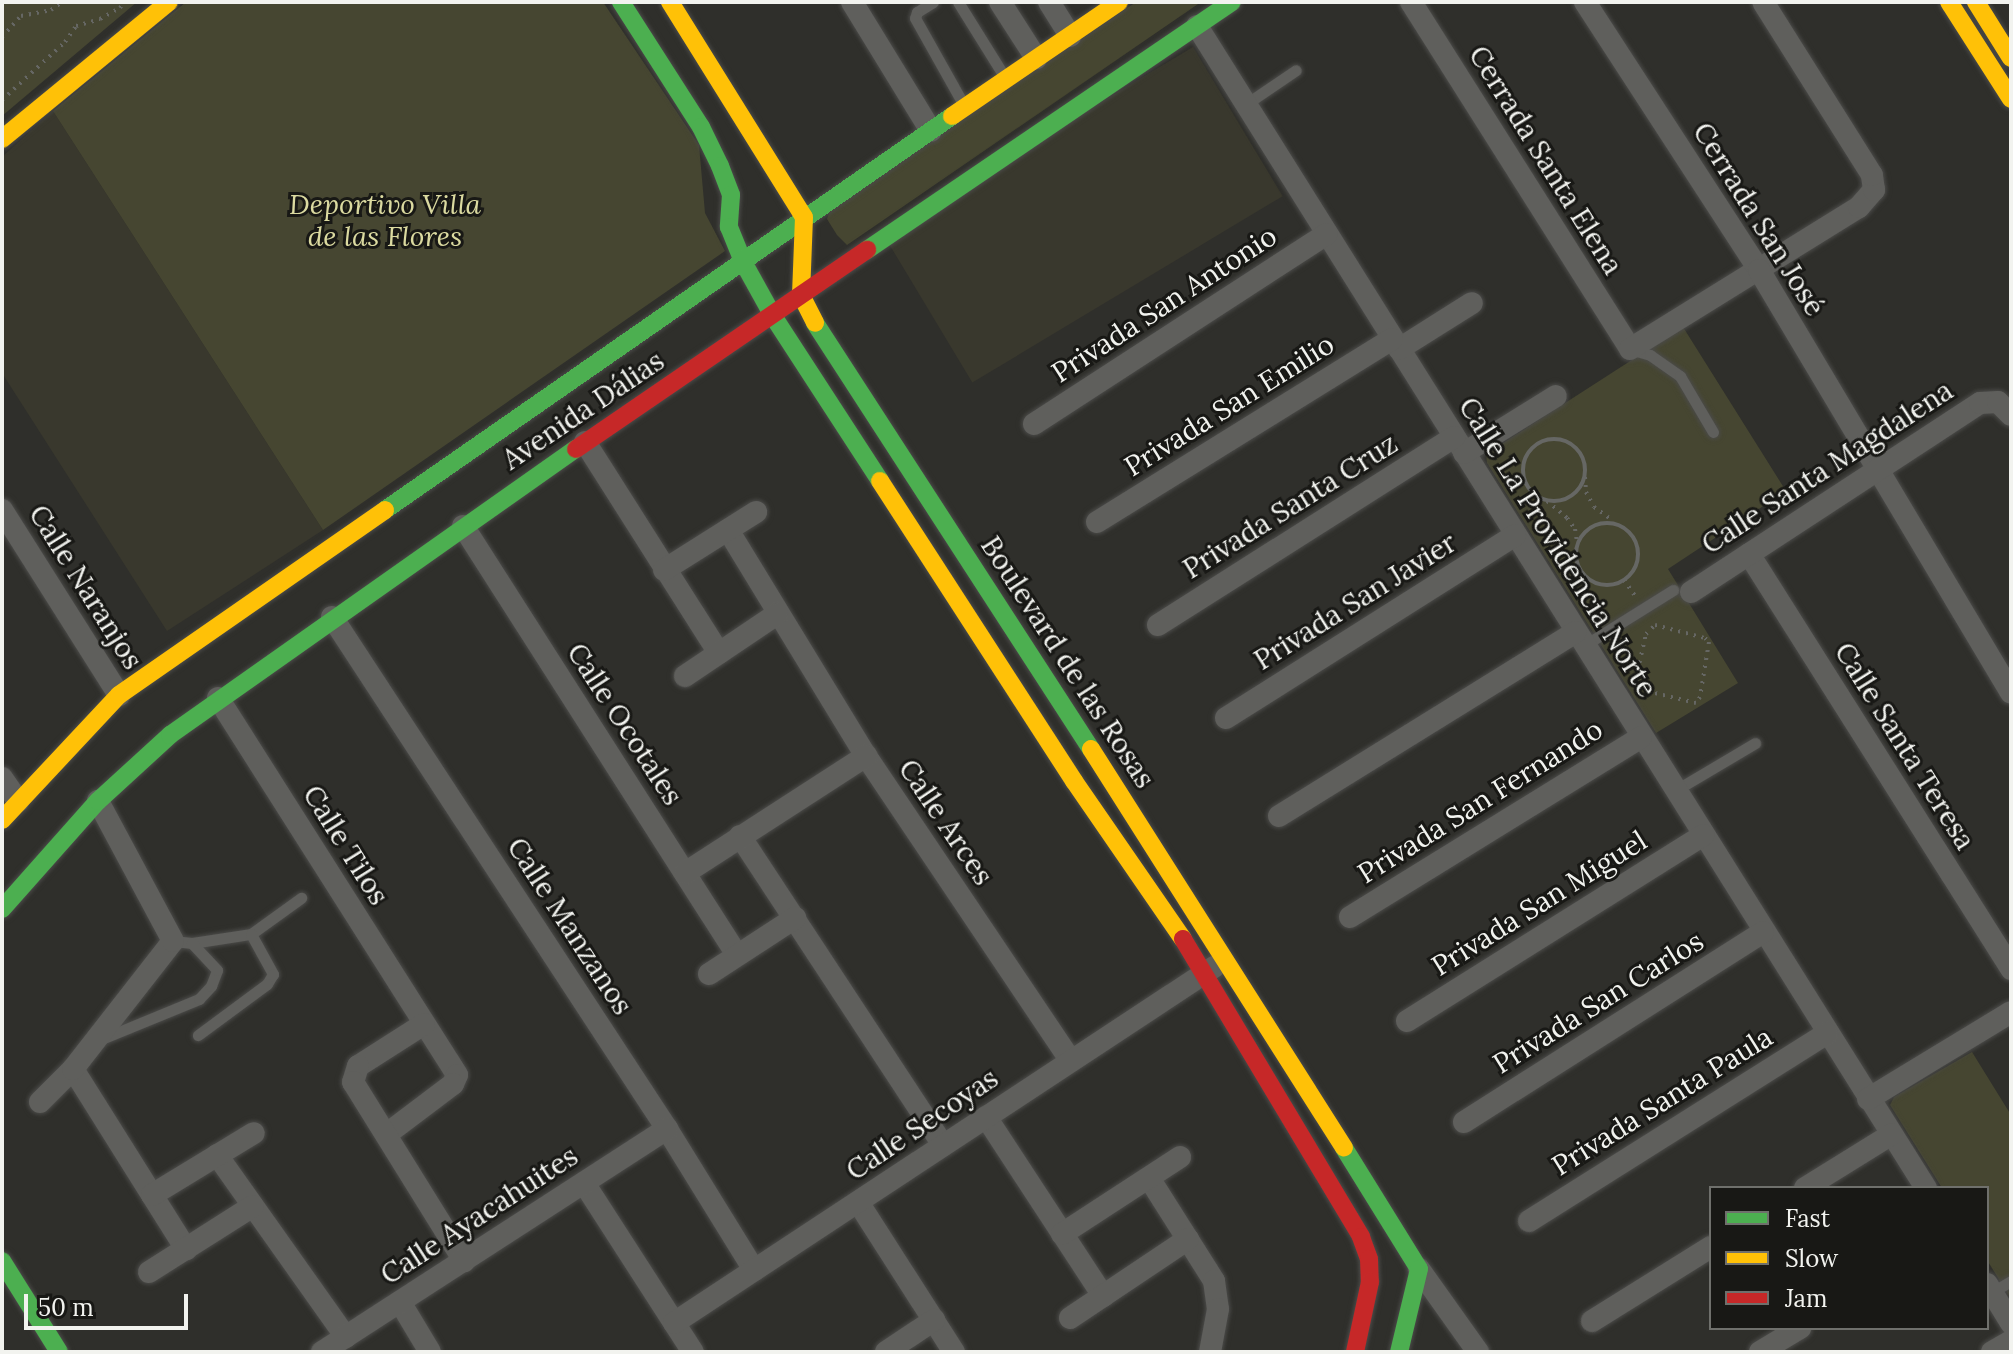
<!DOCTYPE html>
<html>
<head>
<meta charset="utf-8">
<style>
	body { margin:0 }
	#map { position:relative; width:2013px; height:1354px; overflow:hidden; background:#2f2f2b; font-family:Lora,serif }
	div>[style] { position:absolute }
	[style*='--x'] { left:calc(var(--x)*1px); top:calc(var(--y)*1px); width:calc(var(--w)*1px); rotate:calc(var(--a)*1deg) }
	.built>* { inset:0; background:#39382d; transform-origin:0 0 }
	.green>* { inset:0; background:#464631 }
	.path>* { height:4px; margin-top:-2px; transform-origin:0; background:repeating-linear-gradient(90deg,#666764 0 2px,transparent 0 8px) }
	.path>.ring { margin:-2px; padding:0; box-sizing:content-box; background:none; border:4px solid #666764; border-radius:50% }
	.roads { filter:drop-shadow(0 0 2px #4b4b49) drop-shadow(0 0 2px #4b4b49) }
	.lane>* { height:11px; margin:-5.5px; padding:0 5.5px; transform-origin:5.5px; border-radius:5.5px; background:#5f5f5c }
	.street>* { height:22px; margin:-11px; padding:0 11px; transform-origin:11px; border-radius:11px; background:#5f5f5c }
	.fast>* { height:18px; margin:-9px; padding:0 9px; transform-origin:9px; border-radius:9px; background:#4caf50 }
	.slow>* { height:18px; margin:-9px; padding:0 9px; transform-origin:9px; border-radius:9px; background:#ffc107 }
	.jam>* { height:18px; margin:-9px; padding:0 9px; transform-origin:9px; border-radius:9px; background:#c62828 }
	span { translate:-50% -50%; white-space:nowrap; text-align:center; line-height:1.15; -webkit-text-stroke:6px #181815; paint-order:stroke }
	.street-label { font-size:28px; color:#f2f3ef }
	.park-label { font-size:28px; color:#dbdaa0; font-style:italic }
	.frame { position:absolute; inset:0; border:4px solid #f2f3ef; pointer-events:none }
	.legend { position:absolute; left:1709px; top:1186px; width:280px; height:144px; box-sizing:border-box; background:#181815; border:2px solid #6f706c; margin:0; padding:10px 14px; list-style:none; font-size:24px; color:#f2f3ef }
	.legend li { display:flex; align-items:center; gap:16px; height:40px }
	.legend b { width:40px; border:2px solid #6f706c }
	.scale { position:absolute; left:24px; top:1294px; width:164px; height:36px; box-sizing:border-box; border:4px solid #f2f3ef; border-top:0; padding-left:10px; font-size:24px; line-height:28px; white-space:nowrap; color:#f2f3ef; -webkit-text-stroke:6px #181815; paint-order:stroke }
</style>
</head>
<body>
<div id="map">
	<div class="built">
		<i style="left:1193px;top:47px;width:174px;height:362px;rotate:59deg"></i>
		<i style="clip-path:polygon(53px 111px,323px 530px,167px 631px,2px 373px,2px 157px)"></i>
	</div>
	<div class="green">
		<i style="clip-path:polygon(2px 2px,137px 2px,2px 116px)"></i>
		<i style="clip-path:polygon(186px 2px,603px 2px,699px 145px,705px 213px,725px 251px,323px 530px,53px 111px)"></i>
		<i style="clip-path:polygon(1136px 2px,1201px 2px,847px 245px,837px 235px,827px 219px,830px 210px)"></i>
		<i style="clip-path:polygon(1683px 327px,1786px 491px,1668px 569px,1738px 683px,1656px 733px,1487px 463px,1486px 454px)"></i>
		<i style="clip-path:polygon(1972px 1052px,2011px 1115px,2011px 1299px,1987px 1260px,1987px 1188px,1942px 1188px,1890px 1105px,1894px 1097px)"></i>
	</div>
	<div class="path">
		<i style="--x:2;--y:37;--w:28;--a:-48"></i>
		<i style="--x:21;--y:16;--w:31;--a:-11"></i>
		<i style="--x:51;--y:10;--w:14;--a:-36"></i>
		<i style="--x:2;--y:100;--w:86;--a:-42.6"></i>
		<i style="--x:65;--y:42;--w:19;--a:-55"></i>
		<i style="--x:76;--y:26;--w:25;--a:-16"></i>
		<i style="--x:100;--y:19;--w:23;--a:-29"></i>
		<i style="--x:120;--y:8;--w:7;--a:-56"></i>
		<i class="ring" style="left:1523px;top:439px;width:58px;height:58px"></i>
		<i style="--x:1585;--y:477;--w:15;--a:86"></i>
		<i style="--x:1586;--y:492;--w:17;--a:62"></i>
		<i style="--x:1594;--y:507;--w:22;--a:36"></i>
		<i style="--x:1547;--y:501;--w:26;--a:40"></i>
		<i style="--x:1567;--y:518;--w:14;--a:54"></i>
		<i style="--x:1575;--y:529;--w:12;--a:81"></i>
		<i class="ring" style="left:1576px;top:523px;width:58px;height:58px"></i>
		<i style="--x:1624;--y:580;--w:21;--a:55"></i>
		<i style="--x:1655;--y:625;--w:52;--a:14.6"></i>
		<i style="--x:1705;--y:638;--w:6;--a:45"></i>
		<i style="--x:1709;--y:642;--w:56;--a:99.3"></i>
		<i style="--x:1700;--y:697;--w:7;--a:124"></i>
		<i style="--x:1696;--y:703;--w:60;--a:-166.4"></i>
		<i style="--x:1638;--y:689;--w:11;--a:-100"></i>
		<i style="--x:1636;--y:678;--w:45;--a:-77.2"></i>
		<i style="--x:1646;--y:634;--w:13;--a:-45"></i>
	</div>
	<div class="roads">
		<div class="lane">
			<i style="--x:933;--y:2;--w:19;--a:148"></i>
			<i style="--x:917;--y:12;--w:6;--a:108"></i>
			<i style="--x:915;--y:18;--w:102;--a:60.7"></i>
			<i style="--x:958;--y:2;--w:91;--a:58.1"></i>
			<i style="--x:1246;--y:104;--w:60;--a:-34.2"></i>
			<i style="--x:1633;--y:350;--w:18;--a:16"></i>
			<i style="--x:1650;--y:355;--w:37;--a:35"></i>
			<i style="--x:1680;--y:376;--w:65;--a:59.5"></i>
			<i style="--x:1585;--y:645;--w:104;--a:-32"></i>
			<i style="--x:1676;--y:790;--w:92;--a:-30.7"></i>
			<i style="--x:251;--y:934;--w:62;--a:-35.8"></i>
			<i style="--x:173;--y:941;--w:19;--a:6"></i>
			<i style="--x:192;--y:943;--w:60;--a:-8.7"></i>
			<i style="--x:251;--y:934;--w:46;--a:61.2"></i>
			<i style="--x:273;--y:974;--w:12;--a:121"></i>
			<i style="--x:267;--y:984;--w:86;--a:143.5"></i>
			<i style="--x:104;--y:1038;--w:103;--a:-22.3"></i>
			<i style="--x:199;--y:999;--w:18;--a:-47"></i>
			<i style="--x:211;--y:986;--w:17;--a:-69"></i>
			<i style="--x:217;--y:970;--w:37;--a:-133"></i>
			<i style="--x:1992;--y:1292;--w:22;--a:-30"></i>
		</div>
		<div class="street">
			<i style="--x:852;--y:2;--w:151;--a:58.5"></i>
			<i style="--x:1000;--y:2;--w:67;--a:57.3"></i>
			<i style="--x:1049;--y:2;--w:40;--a:58"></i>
			<i style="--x:1411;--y:2;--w:410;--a:57.7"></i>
			<i style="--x:1630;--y:349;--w:269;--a:-31.8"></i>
			<i style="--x:1859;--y:207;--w:23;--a:-49"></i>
			<i style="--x:1874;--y:190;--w:15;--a:-98"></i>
			<i style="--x:1872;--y:175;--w:204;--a:-122.2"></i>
			<i style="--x:1585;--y:2;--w:320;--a:57"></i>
			<i style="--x:1759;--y:270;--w:492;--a:59.2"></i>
			<i style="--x:1197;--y:26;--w:1372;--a:57.9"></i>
			<i style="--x:1399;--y:349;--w:86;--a:-32.2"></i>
			<i style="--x:1034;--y:424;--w:349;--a:-33"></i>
			<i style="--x:585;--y:442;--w:250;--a:57.6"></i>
			<i style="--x:1464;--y:453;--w:108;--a:-31.8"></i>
			<i style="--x:2;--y:510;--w:219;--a:57.7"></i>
			<i style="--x:1097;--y:522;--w:347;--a:-31.8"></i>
			<i style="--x:463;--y:526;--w:509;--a:57.43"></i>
			<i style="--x:728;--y:530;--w:265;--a:58.6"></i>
			<i style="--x:866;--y:756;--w:367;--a:56.1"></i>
			<i style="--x:1749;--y:554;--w:491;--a:57.7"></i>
			<i style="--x:664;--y:570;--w:109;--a:-32.2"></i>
			<i style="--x:1691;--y:592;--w:345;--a:-33.2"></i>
			<i style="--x:1980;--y:403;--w:18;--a:-3"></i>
			<i style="--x:1998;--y:402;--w:18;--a:45"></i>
			<i style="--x:332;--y:617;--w:612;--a:56.8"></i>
			<i style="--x:667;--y:1129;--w:166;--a:58.3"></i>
			<i style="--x:1158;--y:625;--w:351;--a:-32.4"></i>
			<i style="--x:685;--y:676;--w:111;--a:-34"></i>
			<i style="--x:218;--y:698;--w:446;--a:57.6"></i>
			<i style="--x:457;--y:1075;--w:10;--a:114"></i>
			<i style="--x:453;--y:1084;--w:83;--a:142.9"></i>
			<i style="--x:1226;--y:718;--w:342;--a:-32.3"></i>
			<i style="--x:2;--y:778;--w:28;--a:55"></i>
			<i style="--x:1279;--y:816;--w:349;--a:-31.8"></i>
			<i style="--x:740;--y:836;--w:370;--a:56.7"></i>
			<i style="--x:685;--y:873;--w:216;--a:-32.9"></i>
			<i style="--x:1350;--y:917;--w:342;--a:-31.7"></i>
			<i style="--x:709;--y:974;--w:103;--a:-33.1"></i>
			<i style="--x:1407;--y:1021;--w:350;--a:-32.1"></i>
			<i style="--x:424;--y:1024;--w:78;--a:147.5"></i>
			<i style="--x:358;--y:1066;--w:17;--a:107"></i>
			<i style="--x:353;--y:1082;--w:211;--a:58.2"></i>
			<i style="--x:73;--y:1069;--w:213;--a:57.9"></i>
			<i style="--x:1868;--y:1099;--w:167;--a:-31.3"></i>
			<i style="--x:40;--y:1102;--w:47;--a:-45"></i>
			<i style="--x:73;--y:1069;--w:162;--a:-52"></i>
			<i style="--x:173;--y:941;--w:159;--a:-118.2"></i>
			<i style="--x:986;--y:1117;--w:214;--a:56.8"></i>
			<i style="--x:1464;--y:1122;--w:354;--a:-32.4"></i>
			<i style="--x:217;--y:1155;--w:223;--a:54.7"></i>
			<i style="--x:1149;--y:1178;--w:122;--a:57.7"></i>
			<i style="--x:1214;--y:1281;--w:28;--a:82"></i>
			<i style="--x:1218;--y:1309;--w:44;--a:100.5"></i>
			<i style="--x:584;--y:1183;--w:201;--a:57.2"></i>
			<i style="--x:1805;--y:1188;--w:102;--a:-31.8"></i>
			<i style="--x:152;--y:1195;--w:119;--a:-31.3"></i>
			<i style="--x:858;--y:1202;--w:178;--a:57.4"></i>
			<i style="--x:1529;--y:1221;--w:352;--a:-32.2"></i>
			<i style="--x:1062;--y:1234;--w:141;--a:-33.1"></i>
			<i style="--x:1419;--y:1269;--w:102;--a:54.6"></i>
			<i style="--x:149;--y:1272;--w:123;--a:-32.4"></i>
			<i style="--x:1987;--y:1284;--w:46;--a:58.4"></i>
			<i style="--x:400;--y:1302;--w:58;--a:59"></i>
			<i style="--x:1070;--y:1318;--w:142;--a:-33.8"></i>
			<i style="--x:1592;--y:1321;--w:140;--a:-31.9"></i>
			<i style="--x:674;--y:1323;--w:647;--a:-33.4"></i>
			<i style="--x:322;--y:1352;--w:411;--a:-32.9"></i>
			<i style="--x:886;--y:1352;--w:58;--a:-33.7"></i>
			<i style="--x:1760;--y:1352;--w:47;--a:-31"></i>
			<i style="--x:1992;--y:1352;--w:22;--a:-30"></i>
		</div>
		<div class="fast">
			<i style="--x:621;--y:2;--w:148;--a:57.4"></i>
			<i style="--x:701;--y:127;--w:43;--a:64"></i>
			<i style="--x:720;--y:166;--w:31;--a:69"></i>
			<i style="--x:731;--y:195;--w:32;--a:94"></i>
			<i style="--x:729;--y:227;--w:35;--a:68"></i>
			<i style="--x:742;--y:260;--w:64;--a:61"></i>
			<i style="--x:773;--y:316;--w:197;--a:57"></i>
			<i style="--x:867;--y:250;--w:441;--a:-34.2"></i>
			<i style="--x:815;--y:323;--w:508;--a:57.06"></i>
			<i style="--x:385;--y:510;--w:690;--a:-34.79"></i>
			<i style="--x:2;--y:909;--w:144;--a:-48.4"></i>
			<i style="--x:98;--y:801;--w:98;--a:-42.5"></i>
			<i style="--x:170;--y:735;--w:497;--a:-35.2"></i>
			<i style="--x:1344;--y:1148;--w:142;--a:58.2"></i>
			<i style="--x:1419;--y:1269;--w:85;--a:103.5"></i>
			<i style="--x:2;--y:1261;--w:107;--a:57.9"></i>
		</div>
		<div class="slow">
			<i style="--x:670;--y:2;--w:253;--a:58.1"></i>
			<i style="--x:804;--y:217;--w:78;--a:92.2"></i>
			<i style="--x:801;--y:295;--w:31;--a:63"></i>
			<i style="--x:1949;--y:2;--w:115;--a:57.4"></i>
			<i style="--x:1976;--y:2;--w:66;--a:58"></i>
			<i style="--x:952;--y:116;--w:202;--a:-34.3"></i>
			<i style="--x:2;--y:139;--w:216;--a:-39.4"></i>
			<i style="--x:880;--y:481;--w:357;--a:57.1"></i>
			<i style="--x:1074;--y:781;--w:192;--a:55.4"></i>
			<i style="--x:1091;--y:749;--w:472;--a:57.6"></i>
			<i style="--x:2;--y:820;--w:171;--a:-46.9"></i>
			<i style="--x:119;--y:695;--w:324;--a:-34.8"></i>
		</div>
		<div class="jam">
			<i style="--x:576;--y:449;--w:353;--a:-34.4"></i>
			<i style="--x:1183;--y:939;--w:347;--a:59.1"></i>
			<i style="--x:1361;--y:1237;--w:23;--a:70"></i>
			<i style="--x:1369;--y:1259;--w:23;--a:88"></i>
			<i style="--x:1370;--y:1282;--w:72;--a:102.1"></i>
		</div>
	</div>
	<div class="street-label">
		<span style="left:1546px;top:160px;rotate:58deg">Cerrada Santa Elena</span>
		<span style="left:1759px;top:219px;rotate:58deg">Cerrada San José</span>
		<span style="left:1164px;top:304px;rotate:-33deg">Privada San Antonio</span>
		<span style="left:1229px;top:405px;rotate:-32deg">Privada San Emilio</span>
		<span style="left:583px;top:410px;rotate:-34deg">Avenida Dálias</span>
		<span style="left:1827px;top:467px;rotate:-33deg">Calle Santa Magdalena</span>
		<span style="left:1290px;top:506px;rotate:-32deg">Privada Santa Cruz</span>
		<span style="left:1558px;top:547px;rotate:58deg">Calle La Providencia Norte</span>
		<span style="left:86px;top:587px;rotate:58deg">Calle Naranjos</span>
		<span style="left:1355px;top:601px;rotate:-32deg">Privada San Javier</span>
		<span style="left:1068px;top:662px;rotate:57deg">Boulevard de las Rosas</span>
		<span style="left:625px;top:724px;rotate:57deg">Calle Ocotales</span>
		<span style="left:1905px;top:746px;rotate:58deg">Calle Santa Teresa</span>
		<span style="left:1480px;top:801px;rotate:-32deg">Privada San Fernando</span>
		<span style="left:946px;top:822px;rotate:56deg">Calle Arces</span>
		<span style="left:346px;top:845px;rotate:58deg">Calle Tilos</span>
		<span style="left:1539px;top:903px;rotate:-32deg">Privada San Miguel</span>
		<span style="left:570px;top:926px;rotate:57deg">Calle Manzanos</span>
		<span style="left:1598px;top:1002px;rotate:-32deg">Privada San Carlos</span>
		<span style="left:1662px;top:1101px;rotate:-32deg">Privada Santa Paula</span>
		<span style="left:922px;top:1124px;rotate:-34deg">Calle Secoyas</span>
		<span style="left:479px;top:1215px;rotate:-33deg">Calle Ayacahuites</span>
	</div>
	<div class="park-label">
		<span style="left:385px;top:220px">Deportivo Villa<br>de las Flores</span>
	</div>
	<div class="frame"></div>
	<ul class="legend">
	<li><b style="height:10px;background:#4caf50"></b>Fast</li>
	<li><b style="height:10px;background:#ffc107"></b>Slow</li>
	<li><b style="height:10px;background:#c62828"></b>Jam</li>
	</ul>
	<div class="scale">50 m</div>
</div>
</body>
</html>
